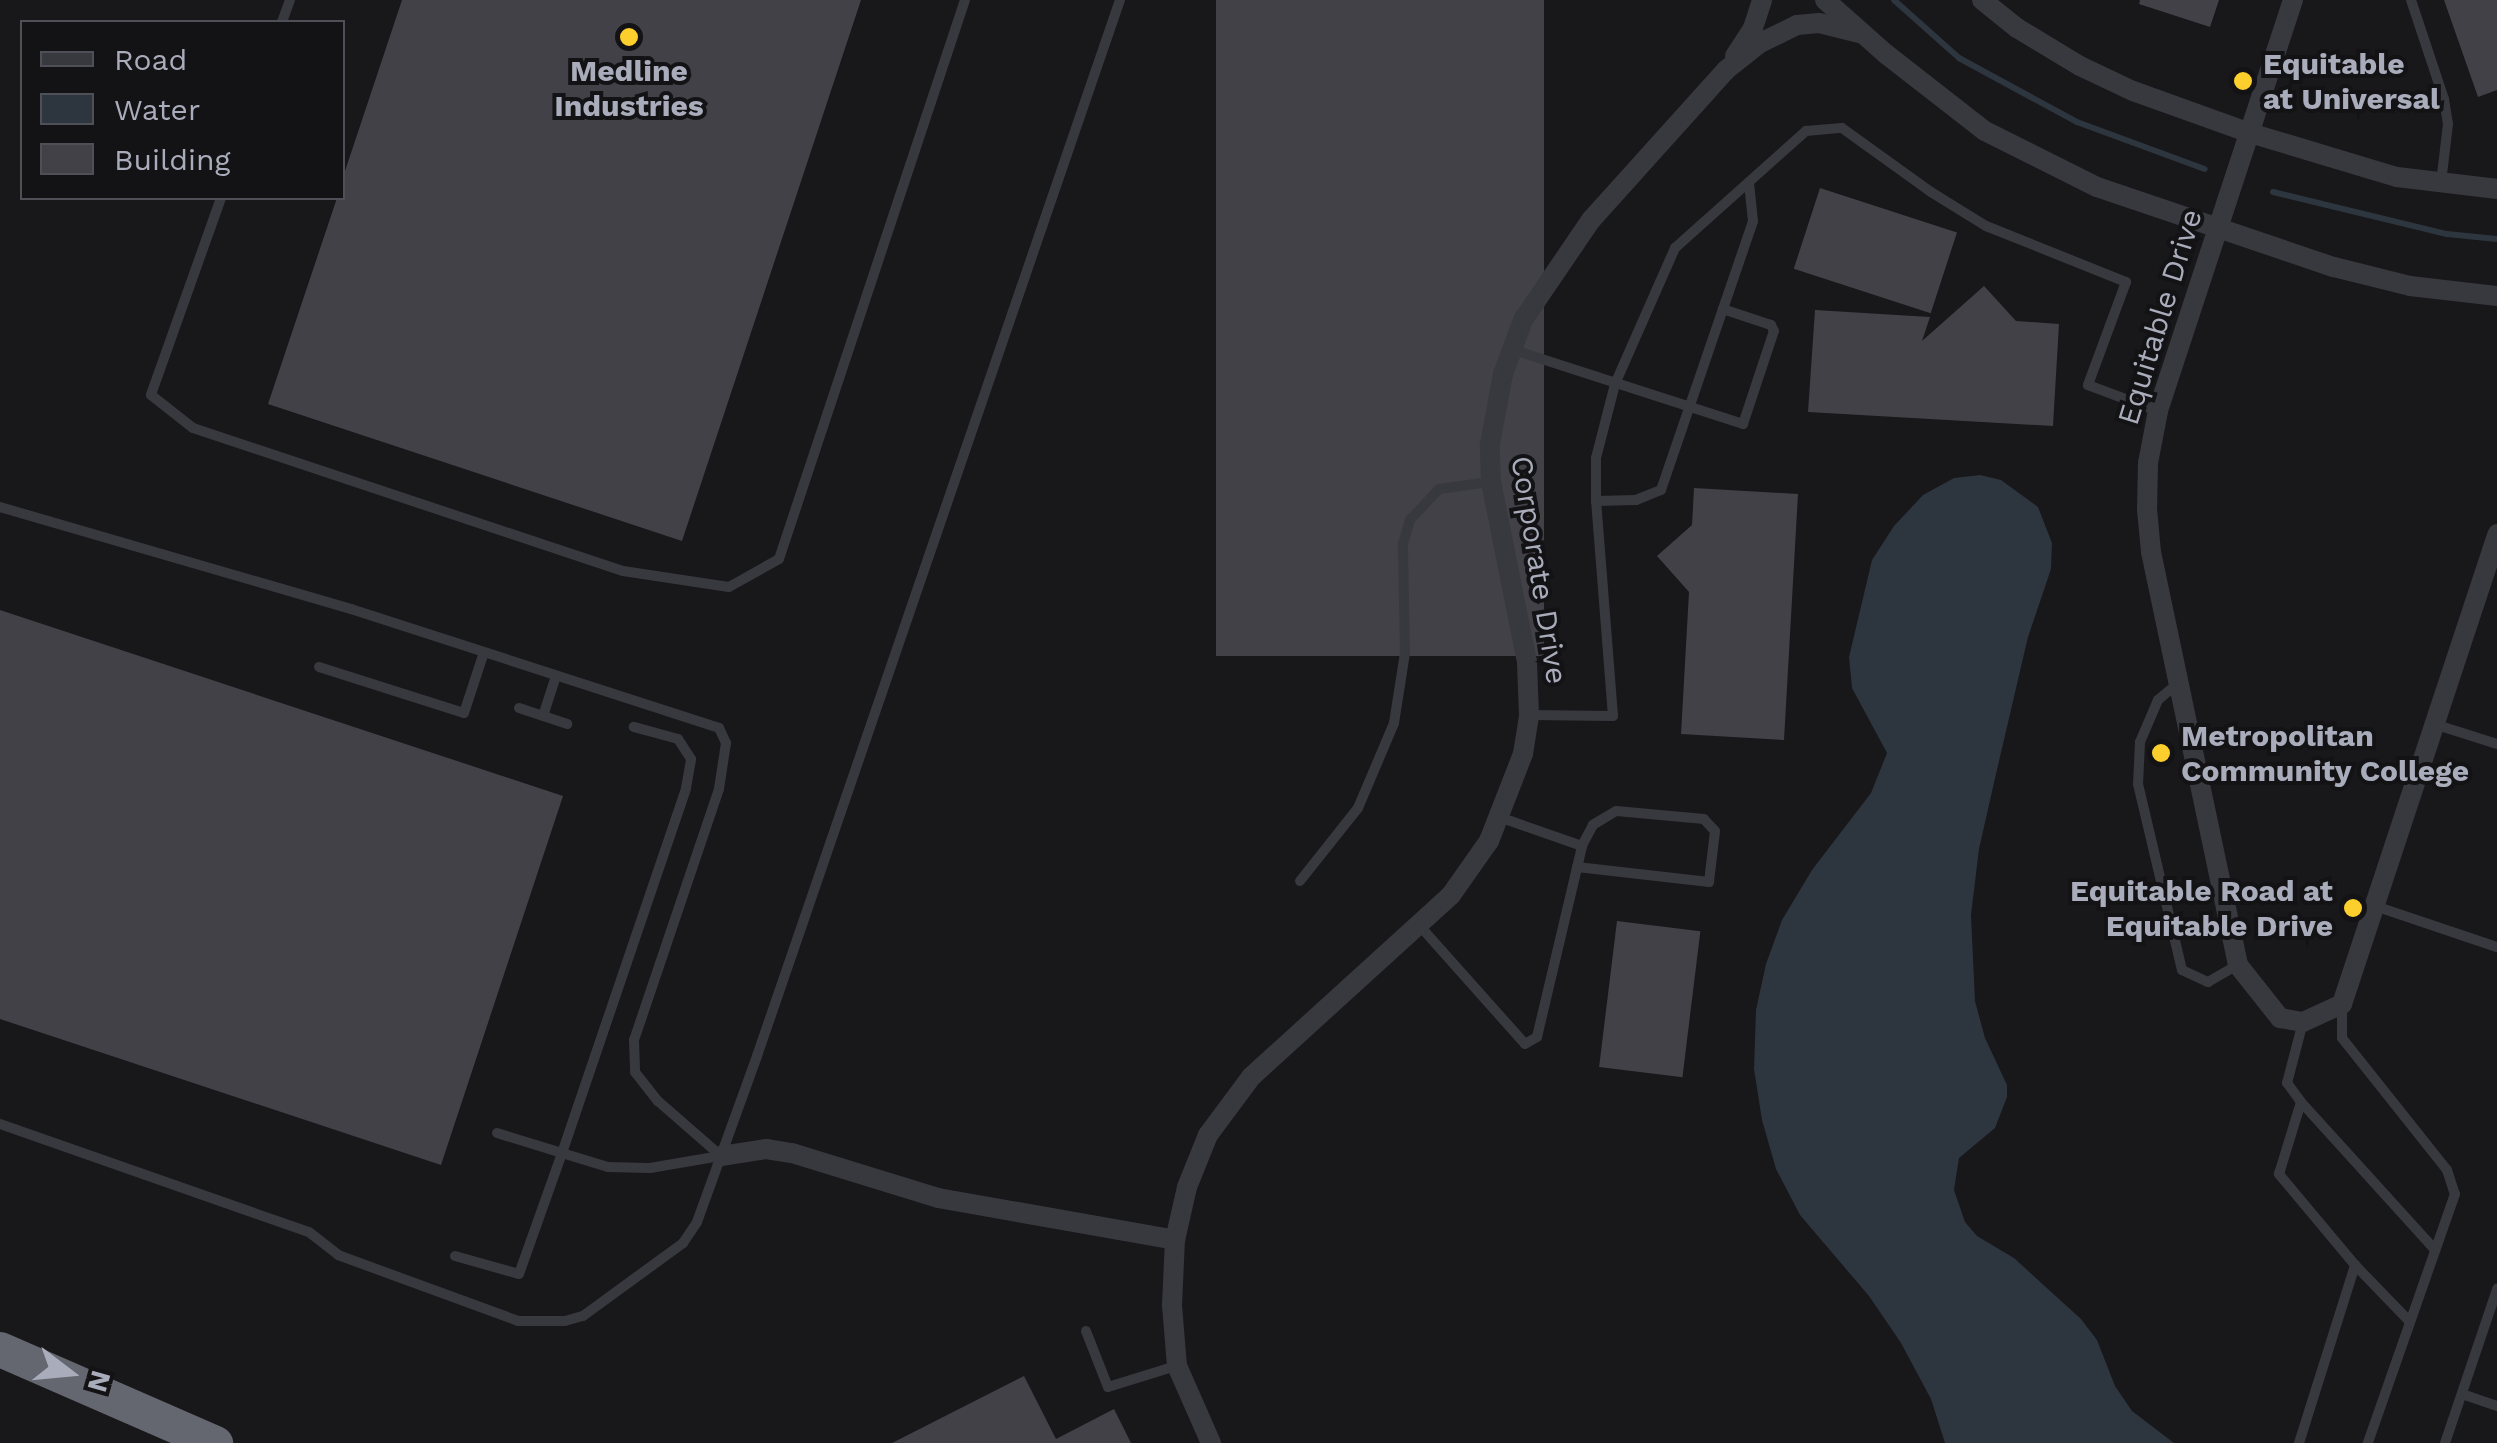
<!DOCTYPE html>
<html>
<head>
<meta charset="utf-8">
<style>
	body { margin:0 }
	#map { position:relative; width:2497px; height:1443px; overflow:hidden; background:#18171a; font-family:"Work Sans",sans-serif }
	div>[style] { position:absolute }
	[style*='--x'] { left:calc(var(--x)*1px); top:calc(var(--y)*1px); width:calc(var(--w)*1px); rotate:calc(var(--a)*1deg) }
	.water>* { inset:0; background:#2d353f }
	.stream>* { height:6px; margin:-3px; padding:0 3px; transform-origin:3px; border-radius:3px; background:#2d353f }
	.building>* { inset:0; background:#424147; transform-origin:0 0 }
	.lane>* { height:10px; margin:-5px; padding:0 5px; transform-origin:5px; border-radius:5px; background:#38393f }
	.street>* { height:20px; margin:-10px; padding:0 10px; transform-origin:10px; border-radius:10px; background:#38393f }
	.highway>* { height:35px; margin:-17.5px; padding:0 17.5px; transform-origin:17.5px; border-radius:17.5px; background:#646670 }
	.dots>* { width:28px; height:28px; translate:-50% -50%; box-sizing:border-box; border:5px solid #131215; border-radius:50% }
	span { translate:-50% -50%; white-space:nowrap; text-align:center; line-height:1.15; -webkit-text-stroke:8px #131215; paint-order:stroke }
	.poi-label { font-size:30px; color:#a9acba; font-weight:700 }
	.left { translate:0 -50%; text-align:left }
	.right { translate:-100% -50%; text-align:right }
	.street-label { font-size:30px; color:#a9acba }
	.legend { position:absolute; left:20px; top:20px; width:325px; height:180px; box-sizing:border-box; background:#131215; border:2px solid #4f5057; margin:0; padding:12px 18px; list-style:none; font-size:30px; color:#a9acba }
	.legend li { display:flex; align-items:center; gap:20px; height:50px }
	.legend b { width:50px; border:2px solid #4f5057 }
	.north { position:absolute; left:20px; top:1323px; width:100px; height:100px; -webkit-text-stroke:8px #131215; paint-order:stroke; rotate:106deg; font-size:28px; font-weight:700; line-height:40px; text-align:center; color:#a9acba }
	.north::after { content:''; display:block; margin:auto; width:35px; height:45px; background:#a9acba; clip-path:polygon(50% 0,100% 100%,50% 72%,0 100%) }
</style>
</head>
<body>
<div id="map">
	<div class="water">
		<i style="clip-path:polygon(1980px 475px,2001px 480px,2038px 507px,2052px 543px,2051px 569px,2028px 637px,1996px 774px,1979px 849px,1971px 915px,1975px 1001px,1985px 1038px,2007px 1085px,2007px 1097px,1995px 1128px,1959px 1158px,1954px 1190px,1965px 1222px,1977px 1236px,2014px 1258px,2081px 1319px,2097px 1340px,2115px 1386px,2132px 1411px,2174px 1443px,1945px 1443px,1931px 1399px,1901px 1343px,1869px 1296px,1800px 1215px,1776px 1169px,1762px 1120px,1754px 1069px,1756px 1010px,1766px 964px,1782px 920px,1812px 870px,1871px 793px,1887px 753px,1852px 688px,1849px 657px,1872px 560px,1894px 526px,1923px 495px,1954px 478px)"></i>
	</div>
	<div class="stream">
		<i style="--x:1894;--y:0;--w:87;--a:41.7"></i>
		<i style="--x:1959;--y:58;--w:134;--a:28.5"></i>
		<i style="--x:2077;--y:122;--w:136;--a:20.2"></i>
		<i style="--x:2273;--y:192;--w:179;--a:13.6"></i>
		<i style="--x:2447;--y:234;--w:50;--a:5.7"></i>
	</div>
	<div class="building">
		<i style="clip-path:polygon(402px 0,861px 0,682px 541px,268px 404px,337px 198px,342px 198px,342px 180px)"></i>
		<i style="left:1216px;top:0;width:328px;height:656px"></i>
		<i style="clip-path:polygon(2140px 0,2219px 0,2210px 27px,2139px 4px)"></i>
		<i style="clip-path:polygon(2444px 0,2497px 0,2497px 90px,2478px 97px)"></i>
		<i style="left:1820px;top:188px;width:144px;height:85px;rotate:18deg"></i>
		<i style="clip-path:polygon(1984px 286px,2016px 321px,2059px 324px,2053px 426px,1808px 412px,1815px 310px,1930px 317px,1922px 341px)"></i>
		<i style="clip-path:polygon(1694px 488px,1798px 494px,1784px 740px,1681px 734px,1689px 592px,1657px 556px,1692px 525px)"></i>
		<i style="clip-path:polygon(0 610px,563px 796px,441px 1165px,0 1019px)"></i>
		<i style="left:1617px;top:921px;width:84px;height:147px;rotate:7deg"></i>
		<i style="clip-path:polygon(1024px 1376px,1056px 1439px,1114px 1409px,1131px 1443px,892px 1443px)"></i>
	</div>
	<div class="lane">
		<i style="--x:2411;--y:0;--w:104;--a:71.6"></i>
		<i style="--x:2444;--y:99;--w:25;--a:81"></i>
		<i style="--x:2448;--y:124;--w:59;--a:96.8"></i>
		<i style="--x:282;--y:22;--w:23;--a:-70"></i>
		<i style="--x:221;--y:198;--w:209;--a:109.6"></i>
		<i style="--x:151;--y:395;--w:53;--a:38.2"></i>
		<i style="--x:193;--y:428;--w:453;--a:18.4"></i>
		<i style="--x:623;--y:571;--w:107;--a:8.6"></i>
		<i style="--x:729;--y:587;--w:57;--a:-29.2"></i>
		<i style="--x:779;--y:559;--w:589;--a:-71.6"></i>
		<i style="--x:1511;--y:349;--w:244;--a:17.9"></i>
		<i style="--x:1743;--y:424;--w:98;--a:-71.6"></i>
		<i style="--x:1774;--y:331;--w:7;--a:-117"></i>
		<i style="--x:1771;--y:325;--w:51;--a:-161.6"></i>
		<i style="--x:1596;--y:501;--w:40;--a:-1.4"></i>
		<i style="--x:1636;--y:500;--w:27;--a:-22"></i>
		<i style="--x:1661;--y:490;--w:284;--a:-71.1"></i>
		<i style="--x:1753;--y:221;--w:39;--a:-96"></i>
		<i style="--x:0;--y:507;--w:366;--a:16.2"></i>
		<i style="--x:351;--y:609;--w:387;--a:17.9"></i>
		<i style="--x:719;--y:728;--w:17;--a:65"></i>
		<i style="--x:726;--y:743;--w:47;--a:98.7"></i>
		<i style="--x:719;--y:789;--w:265;--a:108.7"></i>
		<i style="--x:634;--y:1040;--w:32;--a:88"></i>
		<i style="--x:635;--y:1072;--w:37;--a:52"></i>
		<i style="--x:658;--y:1101;--w:84;--a:41.1"></i>
		<i style="--x:319;--y:667;--w:152;--a:17.6"></i>
		<i style="--x:464;--y:713;--w:64;--a:-71.8"></i>
		<i style="--x:2177;--y:684;--w:25;--a:140"></i>
		<i style="--x:2158;--y:700;--w:46;--a:113.2"></i>
		<i style="--x:2140;--y:742;--w:42;--a:92.7"></i>
		<i style="--x:2138;--y:784;--w:191;--a:76.7"></i>
		<i style="--x:2182;--y:970;--w:29;--a:25"></i>
		<i style="--x:2208;--y:982;--w:34;--a:-30"></i>
		<i style="--x:519;--y:708;--w:51;--a:18.4"></i>
		<i style="--x:1530;--y:715;--w:83;--a:0.7"></i>
		<i style="--x:1613;--y:716;--w:216;--a:-94.5"></i>
		<i style="--x:1596;--y:501;--w:43;--a:-90"></i>
		<i style="--x:1596;--y:458;--w:76;--a:-75.6"></i>
		<i style="--x:1615;--y:384;--w:149;--a:-66.2"></i>
		<i style="--x:1675;--y:248;--w:176;--a:-41.8"></i>
		<i style="--x:1806;--y:131;--w:36;--a:-5"></i>
		<i style="--x:1842;--y:128;--w:110;--a:35.7"></i>
		<i style="--x:1931;--y:192;--w:65;--a:31.7"></i>
		<i style="--x:1986;--y:226;--w:151;--a:21.8"></i>
		<i style="--x:2126;--y:282;--w:110;--a:110.3"></i>
		<i style="--x:2088;--y:385;--w:74;--a:20.6"></i>
		<i style="--x:543;--y:716;--w:42;--a:-72"></i>
		<i style="--x:2434;--y:724;--w:66;--a:17.6"></i>
		<i style="--x:1577;--y:867;--w:133;--a:6.5"></i>
		<i style="--x:1709;--y:882;--w:51;--a:-83.3"></i>
		<i style="--x:1715;--y:831;--w:16;--a:-133"></i>
		<i style="--x:1704;--y:819;--w:88;--a:-174.8"></i>
		<i style="--x:1616;--y:811;--w:27;--a:149"></i>
		<i style="--x:1593;--y:825;--w:24;--a:118"></i>
		<i style="--x:1300;--y:881;--w:93;--a:-51.5"></i>
		<i style="--x:1358;--y:808;--w:92;--a:-67"></i>
		<i style="--x:1394;--y:723;--w:71;--a:-81.1"></i>
		<i style="--x:1405;--y:653;--w:109;--a:-91.1"></i>
		<i style="--x:1403;--y:544;--w:25;--a:-74"></i>
		<i style="--x:1410;--y:520;--w:42;--a:-46.9"></i>
		<i style="--x:1439;--y:489;--w:51;--a:-7.8"></i>
		<i style="--x:2375;--y:906;--w:129;--a:18.6"></i>
		<i style="--x:1419;--y:925;--w:159;--a:48.3"></i>
		<i style="--x:1525;--y:1044;--w:14;--a:-30"></i>
		<i style="--x:1537;--y:1037;--w:196;--a:-76.7"></i>
		<i style="--x:1582;--y:846;--w:88;--a:-160.7"></i>
		<i style="--x:2342;--y:1004;--w:34;--a:90"></i>
		<i style="--x:2342;--y:1038;--w:169;--a:51.5"></i>
		<i style="--x:2447;--y:1170;--w:25;--a:72"></i>
		<i style="--x:2455;--y:1194;--w:264;--a:109.3"></i>
		<i style="--x:2301;--y:1102;--w:200;--a:47.8"></i>
		<i style="--x:0;--y:1124;--w:327;--a:19.3"></i>
		<i style="--x:309;--y:1232;--w:37;--a:38"></i>
		<i style="--x:338;--y:1255;--w:192;--a:20.1"></i>
		<i style="--x:518;--y:1321;--w:47;--a:0"></i>
		<i style="--x:565;--y:1321;--w:19;--a:-16"></i>
		<i style="--x:583;--y:1316;--w:124;--a:-36.1"></i>
		<i style="--x:683;--y:1243;--w:25;--a:-56"></i>
		<i style="--x:697;--y:1222;--w:177;--a:-70.1"></i>
		<i style="--x:757;--y:1056;--w:1117;--a:-71.03"></i>
		<i style="--x:497;--y:1133;--w:68;--a:17.1"></i>
		<i style="--x:562;--y:1153;--w:385;--a:-71.2"></i>
		<i style="--x:686;--y:788;--w:29;--a:-80"></i>
		<i style="--x:691;--y:759;--w:24;--a:-123"></i>
		<i style="--x:678;--y:739;--w:46;--a:-164.7"></i>
		<i style="--x:455;--y:1256;--w:66;--a:15.7"></i>
		<i style="--x:519;--y:1274;--w:128;--a:-70.4"></i>
		<i style="--x:562;--y:1153;--w:48;--a:16.9"></i>
		<i style="--x:608;--y:1167;--w:42;--a:1.4"></i>
		<i style="--x:650;--y:1168;--w:71;--a:-9.7"></i>
		<i style="--x:2355;--y:1265;--w:79;--a:46"></i>
		<i style="--x:1086;--y:1331;--w:60;--a:68.6"></i>
		<i style="--x:1108;--y:1387;--w:71;--a:-17.2"></i>
		<i style="--x:2462;--y:1394;--w:37;--a:19"></i>
		<i style="--x:2299;--y:1443;--w:187;--a:-72.5"></i>
		<i style="--x:2355;--y:1265;--w:119;--a:-129.9"></i>
		<i style="--x:2279;--y:1174;--w:75;--a:-73"></i>
		<i style="--x:2301;--y:1102;--w:24;--a:-126"></i>
		<i style="--x:2287;--y:1083;--w:63;--a:-75.3"></i>
		<i style="--x:2445;--y:1443;--w:163;--a:-71.3"></i>
	</div>
	<div class="street">
		<i style="--x:1825;--y:0;--w:81;--a:41.5"></i>
		<i style="--x:1886;--y:54;--w:125;--a:37.9"></i>
		<i style="--x:1985;--y:131;--w:125;--a:26.6"></i>
		<i style="--x:2097;--y:187;--w:250;--a:18.7"></i>
		<i style="--x:2334;--y:267;--w:78;--a:14"></i>
		<i style="--x:2410;--y:286;--w:88;--a:6.6"></i>
		<i style="--x:1982;--y:0;--w:45;--a:38.7"></i>
		<i style="--x:2017;--y:28;--w:74;--a:31.1"></i>
		<i style="--x:2080;--y:66;--w:59;--a:25.3"></i>
		<i style="--x:2133;--y:91;--w:124;--a:19.7"></i>
		<i style="--x:2250;--y:133;--w:153;--a:16.7"></i>
		<i style="--x:2397;--y:177;--w:101;--a:6.8"></i>
		<i style="--x:2293;--y:0;--w:433;--a:108.2"></i>
		<i style="--x:2158;--y:411;--w:53;--a:100.9"></i>
		<i style="--x:2148;--y:463;--w:46;--a:91.2"></i>
		<i style="--x:2147;--y:509;--w:43;--a:84.7"></i>
		<i style="--x:2151;--y:552;--w:422;--a:78.1"></i>
		<i style="--x:2238;--y:965;--w:68;--a:51.6"></i>
		<i style="--x:2280;--y:1018;--w:23;--a:10"></i>
		<i style="--x:2303;--y:1022;--w:43;--a:-24.8"></i>
		<i style="--x:2342;--y:1004;--w:495;--a:-71.7"></i>
		<i style="--x:1735;--y:56;--w:33;--a:-57"></i>
		<i style="--x:1753;--y:28;--w:29;--a:-72"></i>
		<i style="--x:721;--y:1156;--w:46;--a:-8.8"></i>
		<i style="--x:766;--y:1149;--w:26;--a:9"></i>
		<i style="--x:792;--y:1153;--w:153;--a:17.1"></i>
		<i style="--x:938;--y:1198;--w:241;--a:10"></i>
		<i style="--x:1211;--y:1443;--w:84;--a:-113.8"></i>
		<i style="--x:1177;--y:1366;--w:61;--a:-94.7"></i>
		<i style="--x:1172;--y:1305;--w:65;--a:-87.4"></i>
		<i style="--x:1175;--y:1240;--w:54;--a:-77.2"></i>
		<i style="--x:1187;--y:1187;--w:56;--a:-68"></i>
		<i style="--x:1208;--y:1135;--w:72;--a:-53.4"></i>
		<i style="--x:1251;--y:1077;--w:270;--a:-42.3"></i>
		<i style="--x:1451;--y:895;--w:66;--a:-54.9"></i>
		<i style="--x:1489;--y:841;--w:93;--a:-68.7"></i>
		<i style="--x:1523;--y:754;--w:39;--a:-81"></i>
		<i style="--x:1529;--y:715;--w:53;--a:-92.2"></i>
		<i style="--x:1527;--y:662;--w:184;--a:-101.3"></i>
		<i style="--x:1491;--y:482;--w:38;--a:-92"></i>
		<i style="--x:1490;--y:444;--w:71;--a:-79.5"></i>
		<i style="--x:1503;--y:374;--w:58;--a:-69.7"></i>
		<i style="--x:1523;--y:320;--w:121;--a:-55.8"></i>
		<i style="--x:1591;--y:220;--w:202;--a:-48"></i>
		<i style="--x:1726;--y:70;--w:43;--a:-38.5"></i>
		<i style="--x:1760;--y:43;--w:41;--a:-25.9"></i>
		<i style="--x:1797;--y:25;--w:22;--a:-5"></i>
		<i style="--x:1819;--y:23;--w:45;--a:14"></i>
	</div>
	<div class="highway">
		<i style="--x:0;--y:1349;--w:235;--a:23.6"></i>
	</div>
	<div class="dots">
		<i style="left:629px;top:37px;background:#fccf2d"></i>
		<i style="left:2243px;top:81px;background:#fccf2d"></i>
		<i style="left:2161px;top:753px;background:#fccf2d"></i>
		<i style="left:2353px;top:908px;background:#fccf2d"></i>
	</div>
	<div class="poi-label">
		<span class="left" style="left:2263px;top:81px">Equitable<br>at Universal</span>
		<span style="left:629px;top:88px">Medline<br>Industries</span>
		<span class="left" style="left:2181px;top:753px">Metropolitan<br>Community College</span>
		<span class="right" style="left:2333px;top:908px">Equitable Road at<br>Equitable Drive</span>
	</div>
	<div class="street-label">
		<span style="left:2160px;top:317px;rotate:-73deg">Equitable Drive</span>
		<span style="left:1539px;top:570px;rotate:81deg">Corporate Drive</span>
	</div>
	<ul class="legend">
	<li><b style="height:12px;background:#38393f"></b>Road</li>
	<li><b style="height:28px;background:#2d353f"></b>Water</li>
	<li><b style="height:28px;background:#424147"></b>Building</li>
	</ul>
	<div class="north">N</div>
</div>
</body>
</html>
